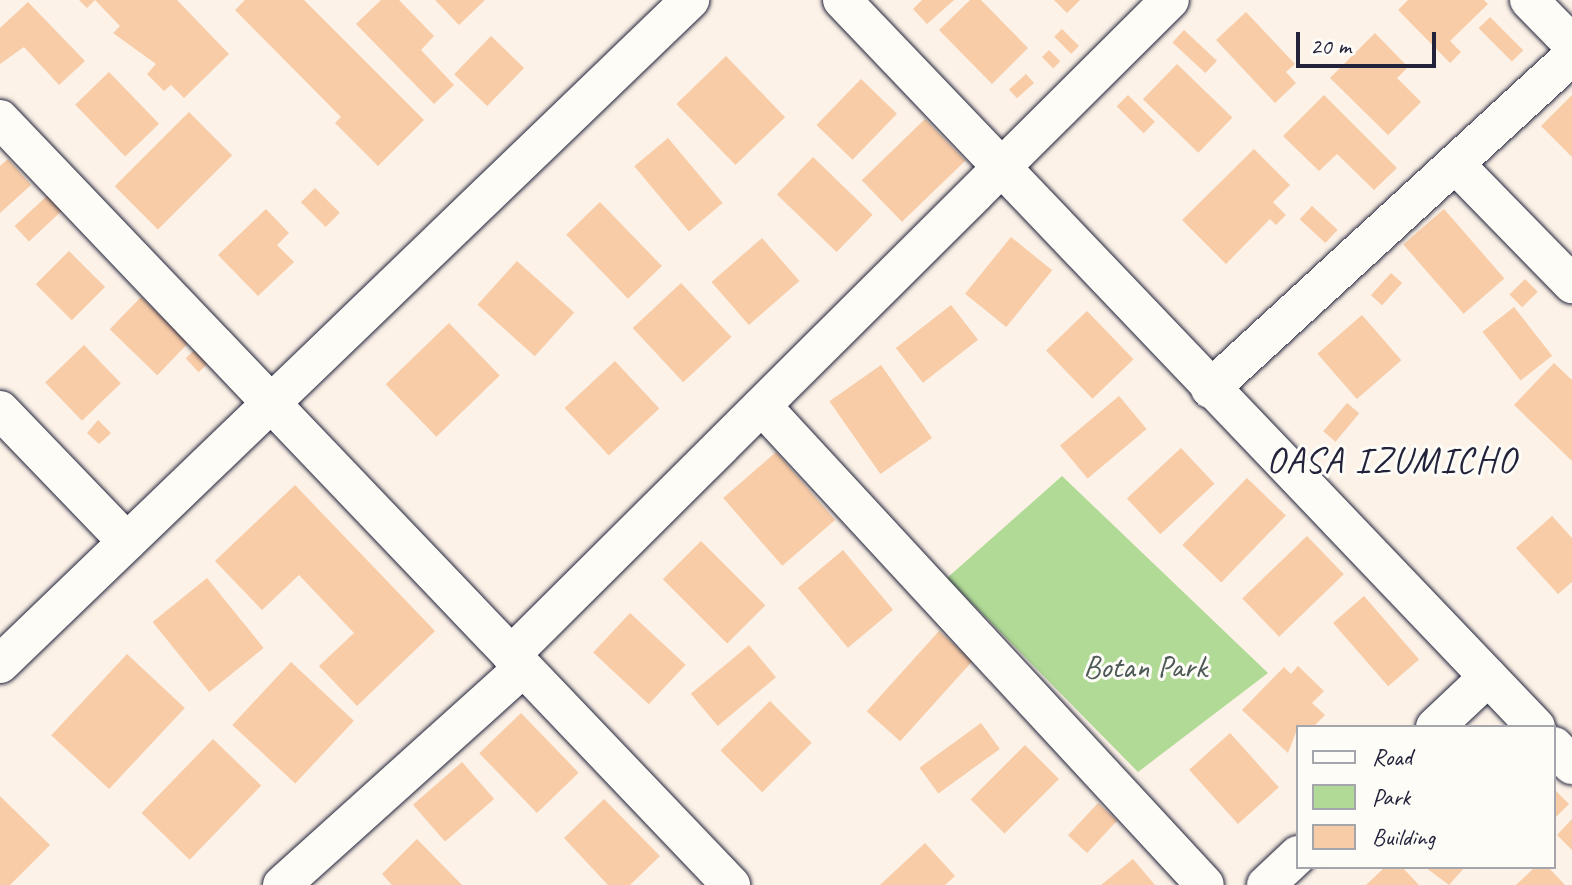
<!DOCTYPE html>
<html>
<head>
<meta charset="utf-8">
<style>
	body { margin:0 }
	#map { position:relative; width:1572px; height:885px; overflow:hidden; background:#fcf2e7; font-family:Caveat,sans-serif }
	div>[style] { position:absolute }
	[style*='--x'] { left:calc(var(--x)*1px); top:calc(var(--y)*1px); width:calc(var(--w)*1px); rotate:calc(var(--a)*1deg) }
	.green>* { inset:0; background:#b1da96 }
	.building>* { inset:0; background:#f8cca7; transform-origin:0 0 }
	.roads { filter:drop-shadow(0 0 2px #22223b) drop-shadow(0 0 2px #22223b) }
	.street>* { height:38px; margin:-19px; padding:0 19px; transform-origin:19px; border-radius:19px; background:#fdfcf7 }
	span { translate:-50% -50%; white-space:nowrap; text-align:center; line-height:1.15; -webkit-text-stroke:6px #fdfcf7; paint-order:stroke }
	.park-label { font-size:32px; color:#4d5956 }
	.quarter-label { font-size:36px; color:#22223b; letter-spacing:2px }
	.legend { position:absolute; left:1296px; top:725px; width:260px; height:144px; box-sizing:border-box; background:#fdfcf7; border:2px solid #a5a5ac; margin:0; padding:10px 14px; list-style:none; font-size:24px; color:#22223b }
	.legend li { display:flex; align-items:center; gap:16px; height:40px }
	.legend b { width:40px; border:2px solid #a5a5ac }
	.scale { position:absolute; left:1296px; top:32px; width:140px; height:36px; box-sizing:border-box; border:4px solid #22223b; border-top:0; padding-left:10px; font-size:24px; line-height:28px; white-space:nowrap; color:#22223b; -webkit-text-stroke:6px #fdfcf7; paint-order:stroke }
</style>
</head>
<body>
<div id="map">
	<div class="green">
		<i style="clip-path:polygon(1062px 476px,1268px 673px,1138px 772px,947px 578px)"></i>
	</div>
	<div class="building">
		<i style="clip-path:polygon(79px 0,177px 0,229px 54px,184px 98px,171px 85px,164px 91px,147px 74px,156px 64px,113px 33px,120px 26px,95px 0,87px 8px)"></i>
		<i style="clip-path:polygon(245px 0,304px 0,424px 120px,378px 166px,335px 123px,341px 117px,235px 10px)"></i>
		<i style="clip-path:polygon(381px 0,399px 0,434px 36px,421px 50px,454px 85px,434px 104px,356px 24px)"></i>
		<i style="clip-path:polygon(435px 0,485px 0,459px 25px)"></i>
		<i style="clip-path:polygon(922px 0,954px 0,927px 24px,913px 9px)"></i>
		<i style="clip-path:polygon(970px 0,981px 0,1028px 48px,992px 84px,939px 30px)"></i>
		<i style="clip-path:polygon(1054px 0,1080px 0,1067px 13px)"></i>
		<i style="clip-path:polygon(1408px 0,1484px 0,1488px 4px,1450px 41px,1461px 52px,1450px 63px,1398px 10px)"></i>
		<i style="clip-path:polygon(28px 2px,85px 61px,59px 85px,24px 47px,0 64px,0 28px)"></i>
		<i style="clip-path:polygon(1246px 12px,1295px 64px,1286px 72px,1296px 83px,1275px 103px,1216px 40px)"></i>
		<i style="left:1490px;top:17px;width:47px;height:16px;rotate:45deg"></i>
		<i style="left:1062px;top:29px;width:24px;height:11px;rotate:45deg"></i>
		<i style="left:1184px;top:30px;width:45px;height:17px;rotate:43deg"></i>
		<i style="clip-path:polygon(1375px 33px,1408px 67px,1397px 78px,1421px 102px,1388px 135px,1330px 78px)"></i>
		<i style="left:491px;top:36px;width:46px;height:53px;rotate:44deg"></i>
		<i style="left:1049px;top:50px;width:16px;height:10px;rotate:45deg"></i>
		<i style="left:726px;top:56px;width:85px;height:69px;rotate:46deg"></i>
		<i style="left:1177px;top:64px;width:77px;height:49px;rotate:44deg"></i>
		<i style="left:109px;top:72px;width:72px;height:47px;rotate:46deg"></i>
		<i style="left:1026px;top:74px;width:12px;height:23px;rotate:48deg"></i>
		<i style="left:861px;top:79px;width:50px;height:64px;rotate:44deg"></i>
		<i style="left:1128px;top:95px;width:38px;height:16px;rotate:45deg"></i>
		<i style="clip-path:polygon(1324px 95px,1397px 168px,1374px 190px,1337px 154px,1319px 171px,1283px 136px)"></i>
		<i style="clip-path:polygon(1572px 95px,1572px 157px,1541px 126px)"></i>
		<i style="left:189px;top:112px;width:61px;height:105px;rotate:45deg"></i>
		<i style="left:925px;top:119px;width:58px;height:88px;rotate:46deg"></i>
		<i style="left:668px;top:138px;width:85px;height:44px;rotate:50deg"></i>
		<i style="clip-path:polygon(1254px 149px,1290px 185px,1273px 202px,1286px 215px,1276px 225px,1270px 219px,1226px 264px,1182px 220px)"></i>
		<i style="left:813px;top:157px;width:83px;height:52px;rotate:44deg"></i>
		<i style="clip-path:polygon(8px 159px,31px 185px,0 213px,0 166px)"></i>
		<i style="left:315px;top:188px;width:35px;height:20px;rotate:45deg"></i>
		<i style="left:49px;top:194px;width:21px;height:47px;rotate:47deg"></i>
		<i style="left:600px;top:202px;width:89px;height:47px;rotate:46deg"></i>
		<i style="left:1312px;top:206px;width:35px;height:18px;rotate:43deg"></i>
		<i style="clip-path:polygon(266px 209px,289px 233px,277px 245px,294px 262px,258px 296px,218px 255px)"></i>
		<i style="left:1444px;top:209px;width:92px;height:54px;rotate:49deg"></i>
		<i style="left:1011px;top:237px;width:53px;height:73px;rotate:39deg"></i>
		<i style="left:762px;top:238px;width:57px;height:67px;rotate:49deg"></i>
		<i style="left:69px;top:251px;width:51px;height:47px;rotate:45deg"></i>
		<i style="left:517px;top:261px;width:77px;height:59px;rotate:42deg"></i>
		<i style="left:1391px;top:273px;width:15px;height:30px;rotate:42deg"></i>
		<i style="left:1525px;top:279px;width:18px;height:22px;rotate:45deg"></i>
		<i style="left:681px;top:283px;width:74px;height:66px;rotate:47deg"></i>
		<i style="left:141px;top:297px;width:66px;height:45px;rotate:44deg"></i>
		<i style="left:951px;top:305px;width:44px;height:70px;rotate:52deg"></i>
		<i style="left:1514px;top:307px;width:62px;height:40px;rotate:52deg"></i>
		<i style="left:1087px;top:311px;width:67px;height:57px;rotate:46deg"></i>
		<i style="left:1362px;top:315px;width:60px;height:59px;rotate:49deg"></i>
		<i style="left:449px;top:323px;width:73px;height:88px;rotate:46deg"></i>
		<i style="left:201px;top:344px;width:19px;height:21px;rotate:47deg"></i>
		<i style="left:84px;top:345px;width:53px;height:54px;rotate:46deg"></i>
		<i style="left:615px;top:361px;width:65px;height:69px;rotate:47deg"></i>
		<i style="clip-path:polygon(1554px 363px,1572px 380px,1572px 461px,1514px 405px)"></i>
		<i style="left:881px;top:365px;width:89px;height:63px;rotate:55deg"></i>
		<i style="left:1119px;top:396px;width:43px;height:77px;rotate:50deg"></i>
		<i style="left:1347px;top:403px;width:16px;height:37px;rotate:40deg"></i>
		<i style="clip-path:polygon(98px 420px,111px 433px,99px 444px,87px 433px)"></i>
		<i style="left:1181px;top:448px;width:49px;height:74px;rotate:47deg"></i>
		<i style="left:776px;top:452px;width:90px;height:70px;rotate:49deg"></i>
		<i style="left:1247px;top:478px;width:54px;height:93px;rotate:44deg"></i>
		<i style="clip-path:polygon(295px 485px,435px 631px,357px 706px,319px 666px,354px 633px,299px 575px,262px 610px,215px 561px)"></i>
		<i style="clip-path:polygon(1552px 516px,1572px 538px,1572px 582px,1558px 594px,1516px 548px)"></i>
		<i style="left:1307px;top:536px;width:53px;height:90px;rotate:46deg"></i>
		<i style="left:701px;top:541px;width:91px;height:54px;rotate:45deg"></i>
		<i style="left:843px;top:550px;width:78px;height:59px;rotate:50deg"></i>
		<i style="left:207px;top:578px;width:90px;height:70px;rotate:51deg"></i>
		<i style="left:1364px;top:596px;width:84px;height:41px;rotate:49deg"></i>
		<i style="left:630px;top:613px;width:76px;height:54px;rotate:43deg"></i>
		<i style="left:939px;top:631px;width:45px;height:108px;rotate:42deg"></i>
		<i style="left:749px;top:645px;width:42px;height:76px;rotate:50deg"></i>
		<i style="left:127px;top:654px;width:79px;height:111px;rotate:43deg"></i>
		<i style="left:291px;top:662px;width:86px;height:86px;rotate:43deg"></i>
		<i style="clip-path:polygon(1298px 666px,1324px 691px,1312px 703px,1325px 715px,1313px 727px,1298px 727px,1288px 753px,1242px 710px,1284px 667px,1291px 674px)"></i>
		<i style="left:770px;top:701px;width:59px;height:70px;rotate:45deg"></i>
		<i style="left:521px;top:713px;width:83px;height:58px;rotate:46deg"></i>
		<i style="left:981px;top:723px;width:32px;height:76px;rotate:54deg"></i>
		<i style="left:1230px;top:733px;width:73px;height:55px;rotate:48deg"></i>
		<i style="left:213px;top:739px;width:67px;height:103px;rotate:44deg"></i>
		<i style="left:1025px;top:745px;width:48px;height:77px;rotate:45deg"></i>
		<i style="left:462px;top:762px;width:49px;height:65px;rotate:49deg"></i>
		<i style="clip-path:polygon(1554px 789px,1569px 804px,1554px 819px)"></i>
		<i style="clip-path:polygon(0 796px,50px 845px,10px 885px,0 885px)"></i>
		<i style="clip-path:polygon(604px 799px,660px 856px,630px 885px,608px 885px,564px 838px)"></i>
		<i style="left:1098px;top:803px;width:26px;height:44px;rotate:43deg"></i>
		<i style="clip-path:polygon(1572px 819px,1572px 850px,1557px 835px)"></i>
		<i style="clip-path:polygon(417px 839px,462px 885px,392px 885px,382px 874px)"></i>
		<i style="clip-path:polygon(925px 843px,955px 876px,945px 885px,880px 885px)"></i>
		<i style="clip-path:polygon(1133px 859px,1155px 885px,1101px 885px)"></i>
		<i style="clip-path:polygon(1385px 867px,1402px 867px,1419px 885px,1366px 885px)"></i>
		<i style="clip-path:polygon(1425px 867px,1465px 867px,1449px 885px)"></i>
		<i style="clip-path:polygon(1535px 867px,1548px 867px,1565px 885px,1516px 885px)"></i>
	</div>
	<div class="roads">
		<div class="street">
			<i style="--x:842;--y:0;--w:1005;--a:46.33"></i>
			<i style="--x:1529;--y:0;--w:62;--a:45.7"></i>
			<i style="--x:0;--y:119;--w:1059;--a:46.34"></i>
			<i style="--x:1455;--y:164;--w:168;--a:45.7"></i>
			<i style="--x:1210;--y:389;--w:492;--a:-42.6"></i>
			<i style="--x:762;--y:406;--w:652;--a:47.24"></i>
			<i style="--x:0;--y:410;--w:183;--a:46.1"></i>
			<i style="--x:511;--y:655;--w:929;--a:-44.83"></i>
			<i style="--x:0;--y:664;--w:958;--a:-43.9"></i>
			<i style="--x:1435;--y:727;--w:73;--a:-43.3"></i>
			<i style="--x:1554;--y:746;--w:26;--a:47"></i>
			<i style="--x:282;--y:885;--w:324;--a:-42"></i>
			<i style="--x:1266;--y:885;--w:44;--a:-43.2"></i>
		</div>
	</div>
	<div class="park-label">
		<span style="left:1145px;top:667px">Botan Park</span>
	</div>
	<div class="quarter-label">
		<span style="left:1392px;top:461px">OASA IZUMICHO</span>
	</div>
	<ul class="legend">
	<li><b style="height:10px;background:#fdfcf7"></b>Road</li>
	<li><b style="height:22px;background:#b1da96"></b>Park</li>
	<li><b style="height:22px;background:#f8cca7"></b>Building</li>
	</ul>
	<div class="scale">20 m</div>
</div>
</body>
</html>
